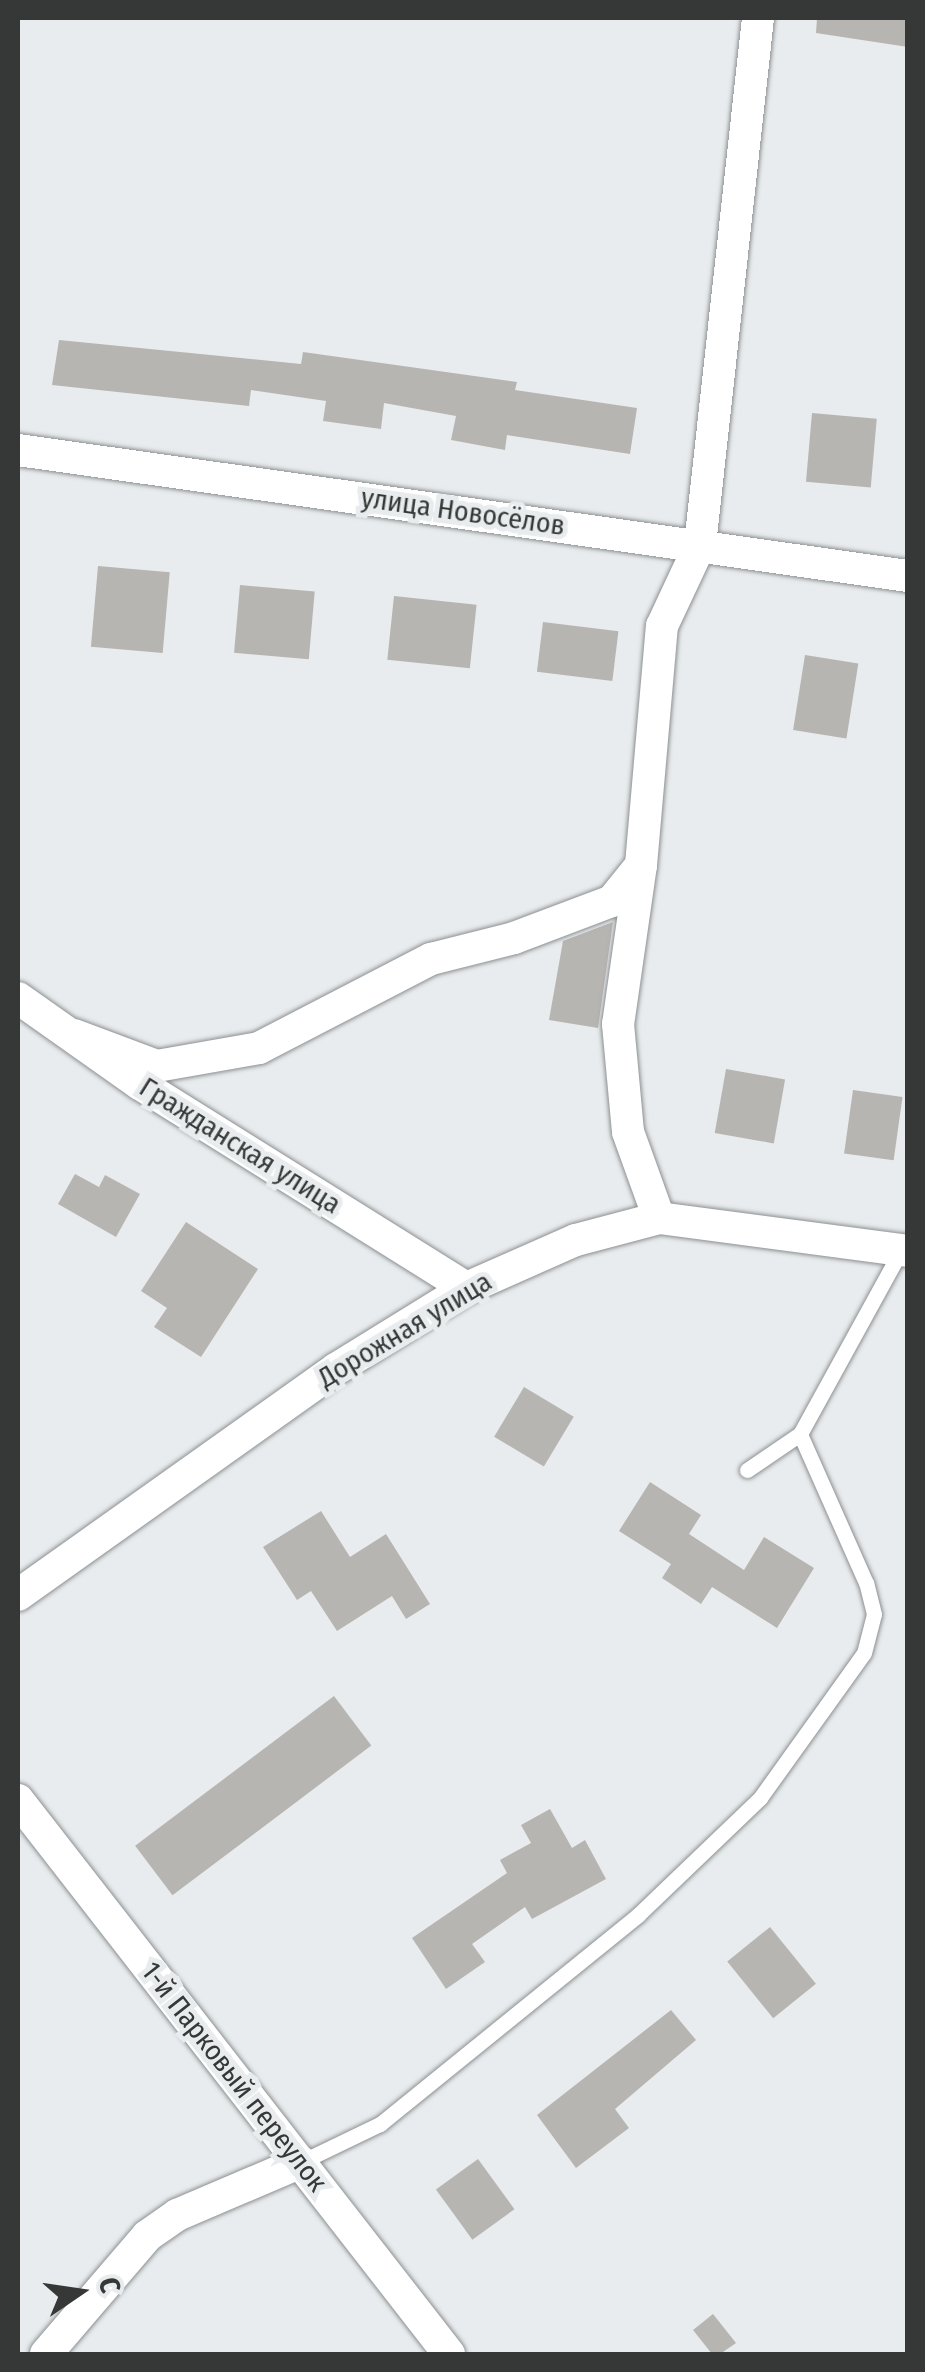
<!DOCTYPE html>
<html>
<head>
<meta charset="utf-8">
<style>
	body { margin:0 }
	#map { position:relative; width:925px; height:2372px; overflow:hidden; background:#e8ecee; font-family:"Fira Sans Condensed",sans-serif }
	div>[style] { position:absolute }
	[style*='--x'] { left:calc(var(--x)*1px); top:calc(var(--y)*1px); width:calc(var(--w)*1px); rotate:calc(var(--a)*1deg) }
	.building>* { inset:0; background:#b7b5b2; transform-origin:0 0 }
	.roads { filter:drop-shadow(0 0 2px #8d9092) drop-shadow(0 0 2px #8d9092) }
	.service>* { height:15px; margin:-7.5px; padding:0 7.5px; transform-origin:7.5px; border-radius:7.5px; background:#fff }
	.minor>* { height:32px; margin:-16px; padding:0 16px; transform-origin:16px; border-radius:16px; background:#fff }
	span { translate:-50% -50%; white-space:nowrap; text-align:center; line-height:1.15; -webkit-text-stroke:10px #e8ecee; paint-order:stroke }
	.street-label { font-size:28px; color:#363838 }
	.frame { position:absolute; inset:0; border:20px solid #363838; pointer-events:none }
	.north { position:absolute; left:30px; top:2242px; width:100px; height:100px; -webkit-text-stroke:8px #e8ecee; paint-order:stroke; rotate:77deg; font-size:28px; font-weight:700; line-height:40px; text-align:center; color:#363838 }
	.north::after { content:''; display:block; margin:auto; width:35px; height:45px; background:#363838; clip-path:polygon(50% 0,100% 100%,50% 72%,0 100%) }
</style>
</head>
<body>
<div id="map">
	<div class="building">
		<i style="clip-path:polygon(817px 18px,908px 18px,908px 47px,816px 33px)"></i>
		<i style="clip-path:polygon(59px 340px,301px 364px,303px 352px,517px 382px,515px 390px,637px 408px,630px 454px,507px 435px,505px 450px,451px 440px,456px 416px,384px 403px,381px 429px,323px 421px,326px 401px,251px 390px,249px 406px,52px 385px)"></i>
		<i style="left:812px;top:413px;width:65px;height:69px;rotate:5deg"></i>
		<i style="left:98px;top:566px;width:72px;height:81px;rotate:5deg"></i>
		<i style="left:240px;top:585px;width:75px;height:68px;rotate:5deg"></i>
		<i style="left:394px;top:596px;width:83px;height:64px;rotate:6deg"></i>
		<i style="left:543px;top:622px;width:76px;height:50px;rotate:7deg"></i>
		<i style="left:805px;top:655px;width:54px;height:76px;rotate:9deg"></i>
		<i style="clip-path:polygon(613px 922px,598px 1028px,549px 1020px,563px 941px)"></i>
		<i style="left:726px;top:1069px;width:60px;height:65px;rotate:10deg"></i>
		<i style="left:853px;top:1090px;width:50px;height:64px;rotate:8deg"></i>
		<i style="clip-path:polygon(75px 1174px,99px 1187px,105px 1175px,140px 1194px,116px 1237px,58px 1204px)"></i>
		<i style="clip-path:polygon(186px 1222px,258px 1269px,201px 1357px,154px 1327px,167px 1308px,141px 1291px)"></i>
		<i style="left:524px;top:1387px;width:58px;height:58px;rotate:31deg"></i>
		<i style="clip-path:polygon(650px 1482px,701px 1515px,689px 1534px,744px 1570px,764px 1537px,814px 1568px,777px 1628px,712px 1587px,701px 1604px,662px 1578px,671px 1564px,619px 1531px)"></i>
		<i style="clip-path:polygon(321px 1511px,350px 1557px,386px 1534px,430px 1604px,406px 1619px,392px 1596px,337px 1631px,311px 1591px,297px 1600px,263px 1547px)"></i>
		<i style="left:334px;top:1696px;width:62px;height:249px;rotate:53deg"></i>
		<i style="clip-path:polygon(550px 1809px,572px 1848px,585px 1840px,606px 1879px,532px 1919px,525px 1907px,472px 1944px,485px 1962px,446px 1989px,412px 1938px,507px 1873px,500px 1860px,531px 1843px,521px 1825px)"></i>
		<i style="left:770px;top:1927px;width:73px;height:55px;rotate:51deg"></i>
		<i style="clip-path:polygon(671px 2010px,696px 2040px,615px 2109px,629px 2128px,576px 2168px,537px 2115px)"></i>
		<i style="left:478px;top:2159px;width:62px;height:52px;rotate:54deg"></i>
		<i style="clip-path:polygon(713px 2314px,736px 2343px,720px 2354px,712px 2354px,693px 2330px)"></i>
	</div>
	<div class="roads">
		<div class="service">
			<i style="--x:747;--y:1470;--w:64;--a:-34.2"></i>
			<i style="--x:800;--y:1434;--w:210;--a:-61.2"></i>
			<i style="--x:301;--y:2162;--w:88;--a:-25.7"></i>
			<i style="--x:380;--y:2124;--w:332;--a:-39"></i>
			<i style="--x:638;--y:1915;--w:169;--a:-43.8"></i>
			<i style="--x:760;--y:1798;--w:178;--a:-54.4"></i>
			<i style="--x:864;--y:1653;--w:40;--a:-75.6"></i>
			<i style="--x:874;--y:1614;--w:32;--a:-104"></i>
			<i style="--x:866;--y:1583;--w:163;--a:-113.9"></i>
		</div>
		<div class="minor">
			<i style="--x:18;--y:450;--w:899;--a:8.06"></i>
			<i style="--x:641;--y:865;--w:161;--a:98.2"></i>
			<i style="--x:618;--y:1024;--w:108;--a:84.7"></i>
			<i style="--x:628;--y:1132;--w:91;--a:70.2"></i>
			<i style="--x:18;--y:998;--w:149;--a:35.2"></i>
			<i style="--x:140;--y:1084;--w:385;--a:32"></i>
			<i style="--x:74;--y:1035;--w:89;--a:20.5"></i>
			<i style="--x:157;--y:1066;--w:104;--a:-10"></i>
			<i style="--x:259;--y:1048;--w:194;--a:-27.4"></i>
			<i style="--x:431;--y:959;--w:86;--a:-14.2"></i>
			<i style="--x:514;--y:938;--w:105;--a:-20.7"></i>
			<i style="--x:612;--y:901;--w:46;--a:-51.1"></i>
			<i style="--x:641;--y:865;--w:240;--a:-85"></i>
			<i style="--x:662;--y:626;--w:89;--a:-64.9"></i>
			<i style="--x:700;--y:545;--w:530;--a:-83.72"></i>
			<i style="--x:18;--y:1595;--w:390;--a:-35.4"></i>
			<i style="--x:336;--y:1369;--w:154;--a:-31.7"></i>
			<i style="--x:467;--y:1288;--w:119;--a:-23.8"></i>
			<i style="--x:576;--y:1240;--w:86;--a:-14.8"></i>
			<i style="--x:659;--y:1218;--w:251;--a:7.5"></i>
			<i style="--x:18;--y:1800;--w:702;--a:52.12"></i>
			<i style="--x:46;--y:2354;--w:155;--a:-49.4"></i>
			<i style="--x:147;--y:2236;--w:37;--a:-35"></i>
			<i style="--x:177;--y:2215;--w:135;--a:-23.1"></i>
		</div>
	</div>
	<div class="street-label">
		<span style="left:463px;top:512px;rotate:8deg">улица Новосёлов</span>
		<span style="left:240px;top:1146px;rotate:32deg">Гражданская улица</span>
		<span style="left:405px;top:1330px;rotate:-31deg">Дорожная улица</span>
		<span style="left:234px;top:2077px;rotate:52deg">1-й Парковый переулок</span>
	</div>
	<div class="frame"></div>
	<div class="north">С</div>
</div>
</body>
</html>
